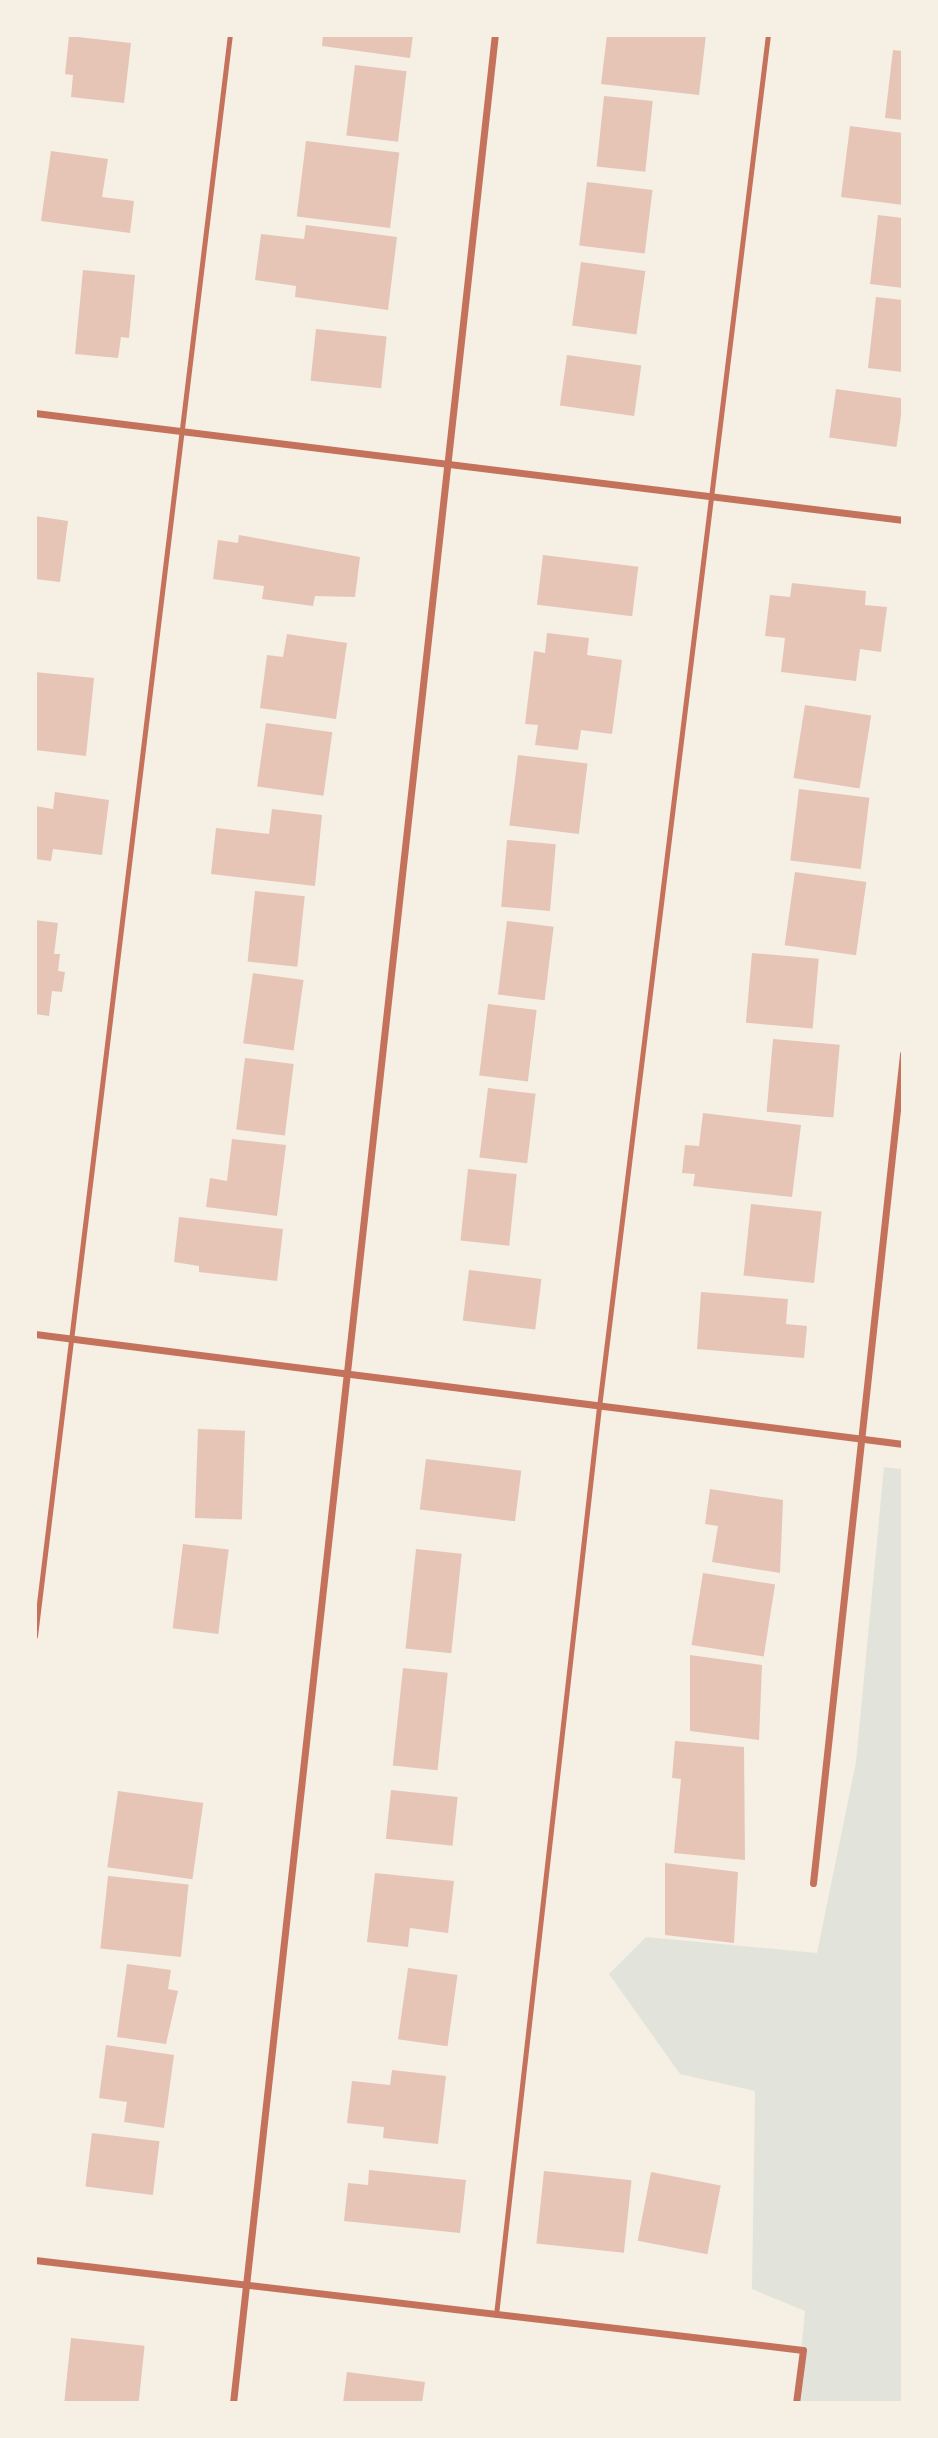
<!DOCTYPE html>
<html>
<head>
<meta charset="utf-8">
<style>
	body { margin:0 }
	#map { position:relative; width:938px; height:2438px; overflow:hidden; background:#f6efe4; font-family:Raleway,sans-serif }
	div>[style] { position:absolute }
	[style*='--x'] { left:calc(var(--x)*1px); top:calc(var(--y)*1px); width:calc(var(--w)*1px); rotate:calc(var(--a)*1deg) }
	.green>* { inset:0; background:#e2e4dc }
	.building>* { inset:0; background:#e6c5b7; transform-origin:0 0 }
	.service>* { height:5px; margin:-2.5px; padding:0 2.5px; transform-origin:2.5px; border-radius:2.5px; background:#c5725c }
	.minor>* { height:7px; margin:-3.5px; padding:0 3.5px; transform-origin:3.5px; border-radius:3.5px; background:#c5725c }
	span { translate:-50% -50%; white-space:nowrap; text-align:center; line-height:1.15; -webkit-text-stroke:5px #f6efe4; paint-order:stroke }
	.frame { position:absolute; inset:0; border:37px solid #f6efe4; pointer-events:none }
</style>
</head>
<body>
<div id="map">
	<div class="green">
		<i style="clip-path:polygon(884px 1467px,903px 1469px,903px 2403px,796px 2403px,805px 2311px,752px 2289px,755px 2091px,680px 2074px,609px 1974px,646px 1937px,817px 1953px,856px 1762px)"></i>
	</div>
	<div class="building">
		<i style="clip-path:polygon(323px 35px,413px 35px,410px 58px,322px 46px)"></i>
		<i style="clip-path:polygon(607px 35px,706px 35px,699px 95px,601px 84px)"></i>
		<i style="clip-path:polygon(69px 36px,131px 43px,124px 103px,71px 97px,73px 75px,65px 74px)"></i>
		<i style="clip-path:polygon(893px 50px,903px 51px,903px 120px,885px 118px)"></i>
		<i style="left:355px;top:65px;width:52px;height:71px;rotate:7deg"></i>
		<i style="left:604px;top:96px;width:49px;height:71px;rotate:6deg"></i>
		<i style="clip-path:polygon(850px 126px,903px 133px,903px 205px,841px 197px)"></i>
		<i style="left:306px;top:141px;width:94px;height:76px;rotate:7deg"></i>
		<i style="clip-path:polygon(51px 151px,108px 159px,102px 197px,134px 201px,130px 233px,41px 221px)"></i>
		<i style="left:587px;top:182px;width:66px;height:64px;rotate:7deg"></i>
		<i style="clip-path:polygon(878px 215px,903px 218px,903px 288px,870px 284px)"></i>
		<i style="clip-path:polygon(306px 225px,397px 237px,388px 310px,295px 297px,296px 286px,255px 280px,261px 234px,304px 239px)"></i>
		<i style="left:581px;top:262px;width:65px;height:64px;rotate:8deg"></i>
		<i style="clip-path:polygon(83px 270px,135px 275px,129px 338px,121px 337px,118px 358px,75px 354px)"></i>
		<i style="clip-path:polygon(876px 297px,903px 300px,903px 372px,868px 368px)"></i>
		<i style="left:316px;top:329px;width:71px;height:52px;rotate:6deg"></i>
		<i style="left:567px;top:355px;width:75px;height:51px;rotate:8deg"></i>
		<i style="left:836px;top:389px;width:68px;height:49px;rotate:8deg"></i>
		<i style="clip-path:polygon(35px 516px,68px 521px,60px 582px,35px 579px)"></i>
		<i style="clip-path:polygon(239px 535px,360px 557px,355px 597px,315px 596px,313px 606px,262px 599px,264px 586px,213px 579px,218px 540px,238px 543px)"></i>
		<i style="left:543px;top:555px;width:96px;height:50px;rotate:7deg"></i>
		<i style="clip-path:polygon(792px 583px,866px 591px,865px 605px,887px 607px,881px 652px,860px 649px,856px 681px,781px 672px,785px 638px,765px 636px,770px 595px,790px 597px)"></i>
		<i style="clip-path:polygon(547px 633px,589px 638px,587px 655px,622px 660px,612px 734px,581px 730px,578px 750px,535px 745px,538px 725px,525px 724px,534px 651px,545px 653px)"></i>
		<i style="clip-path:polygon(287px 634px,347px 643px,336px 719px,260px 708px,267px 655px,283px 657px)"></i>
		<i style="clip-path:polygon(35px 672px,94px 678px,86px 756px,35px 750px)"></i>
		<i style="left:805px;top:705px;width:67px;height:74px;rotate:9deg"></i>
		<i style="left:266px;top:723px;width:67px;height:64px;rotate:8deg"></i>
		<i style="left:518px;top:755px;width:70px;height:71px;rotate:7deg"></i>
		<i style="left:799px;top:789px;width:71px;height:72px;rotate:7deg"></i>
		<i style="clip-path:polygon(55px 792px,109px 800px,102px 855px,53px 849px,51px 861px,35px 859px,35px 806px,53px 809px)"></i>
		<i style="clip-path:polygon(272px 809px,322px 815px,315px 886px,211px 874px,216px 828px,269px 834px)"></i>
		<i style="left:507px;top:840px;width:49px;height:67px;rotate:5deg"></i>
		<i style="left:795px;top:872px;width:72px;height:74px;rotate:8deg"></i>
		<i style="left:255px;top:891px;width:50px;height:71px;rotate:6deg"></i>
		<i style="clip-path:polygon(35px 920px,58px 923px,54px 954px,60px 954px,58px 971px,65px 972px,62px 992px,52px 991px,49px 1016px,35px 1014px)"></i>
		<i style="left:507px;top:921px;width:47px;height:74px;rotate:7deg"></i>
		<i style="left:752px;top:953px;width:67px;height:70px;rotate:5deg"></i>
		<i style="left:253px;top:973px;width:51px;height:71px;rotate:8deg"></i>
		<i style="left:488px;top:1004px;width:49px;height:72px;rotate:7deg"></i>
		<i style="left:773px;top:1039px;width:67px;height:73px;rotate:5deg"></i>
		<i style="left:245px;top:1058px;width:49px;height:72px;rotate:7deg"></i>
		<i style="left:488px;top:1088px;width:48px;height:70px;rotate:7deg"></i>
		<i style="clip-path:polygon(703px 1113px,801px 1125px,792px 1197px,693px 1186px,695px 1174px,682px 1173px,685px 1145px,699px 1146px)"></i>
		<i style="clip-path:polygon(232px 1139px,286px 1145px,277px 1216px,206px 1207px,210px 1178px,227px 1181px)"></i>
		<i style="left:468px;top:1169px;width:49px;height:72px;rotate:6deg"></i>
		<i style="left:751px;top:1204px;width:71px;height:72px;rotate:6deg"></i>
		<i style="clip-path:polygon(179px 1217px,283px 1229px,277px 1281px,199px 1272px,199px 1266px,174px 1262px)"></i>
		<i style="left:469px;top:1270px;width:73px;height:51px;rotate:7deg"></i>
		<i style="clip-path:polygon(701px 1292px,788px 1299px,786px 1324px,807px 1326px,804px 1358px,697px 1349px)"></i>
		<i style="left:198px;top:1429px;width:47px;height:89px;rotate:2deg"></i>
		<i style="left:426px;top:1459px;width:96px;height:51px;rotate:7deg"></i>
		<i style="clip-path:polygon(710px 1489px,783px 1500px,780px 1573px,712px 1562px,718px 1526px,705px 1524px)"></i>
		<i style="left:183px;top:1544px;width:46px;height:85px;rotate:7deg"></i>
		<i style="left:416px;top:1549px;width:46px;height:100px;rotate:6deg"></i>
		<i style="left:703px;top:1573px;width:73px;height:73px;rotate:9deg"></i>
		<i style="clip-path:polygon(690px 1655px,762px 1665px,759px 1740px,690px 1731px)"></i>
		<i style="left:403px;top:1668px;width:45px;height:98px;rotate:6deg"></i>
		<i style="clip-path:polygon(675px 1741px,744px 1747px,745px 1860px,674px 1853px,681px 1779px,672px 1778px)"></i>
		<i style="left:391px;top:1790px;width:67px;height:49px;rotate:6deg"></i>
		<i style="left:118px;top:1791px;width:86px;height:77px;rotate:8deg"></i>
		<i style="clip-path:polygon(665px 1863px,738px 1872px,734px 1943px,665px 1935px)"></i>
		<i style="clip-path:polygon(375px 1873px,454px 1881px,448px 1933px,410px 1928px,408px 1947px,367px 1942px)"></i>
		<i style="left:108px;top:1876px;width:81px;height:73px;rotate:6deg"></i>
		<i style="clip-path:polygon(127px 1964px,171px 1970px,168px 1989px,178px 1991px,166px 2044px,117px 2037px)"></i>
		<i style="left:408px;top:1968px;width:50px;height:72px;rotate:8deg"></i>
		<i style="clip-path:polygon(106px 2045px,174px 2055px,164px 2128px,124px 2122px,127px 2102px,99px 2098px)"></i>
		<i style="clip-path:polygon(392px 2070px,446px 2076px,438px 2144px,383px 2138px,384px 2127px,347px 2123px,352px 2081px,390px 2085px)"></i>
		<i style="left:92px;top:2133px;width:68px;height:54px;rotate:7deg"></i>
		<i style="clip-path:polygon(369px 2170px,466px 2180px,460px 2233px,344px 2221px,348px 2183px,368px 2185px)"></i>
		<i style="left:544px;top:2171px;width:88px;height:73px;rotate:6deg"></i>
		<i style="left:651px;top:2172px;width:71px;height:70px;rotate:11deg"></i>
		<i style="left:71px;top:2338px;width:74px;height:65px;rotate:6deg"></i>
		<i style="clip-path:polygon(347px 2372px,425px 2382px,422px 2403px,343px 2403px)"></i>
	</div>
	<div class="service">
		<i style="--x:35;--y:1636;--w:1613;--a:-83.06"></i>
		<i style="--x:496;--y:2315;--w:914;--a:-83.53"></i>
		<i style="--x:599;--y:1407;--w:1382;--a:-82.98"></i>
	</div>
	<div class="minor">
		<i style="--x:35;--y:413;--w:875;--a:7.03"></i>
		<i style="--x:35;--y:1334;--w:875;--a:7.22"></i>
		<i style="--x:813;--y:1883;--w:834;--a:-83.8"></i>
		<i style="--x:35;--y:2260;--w:773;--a:6.68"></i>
		<i style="--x:803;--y:2350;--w:53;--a:97.5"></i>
		<i style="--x:233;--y:2403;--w:2382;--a:-83.69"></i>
	</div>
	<div class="frame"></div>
</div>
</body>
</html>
